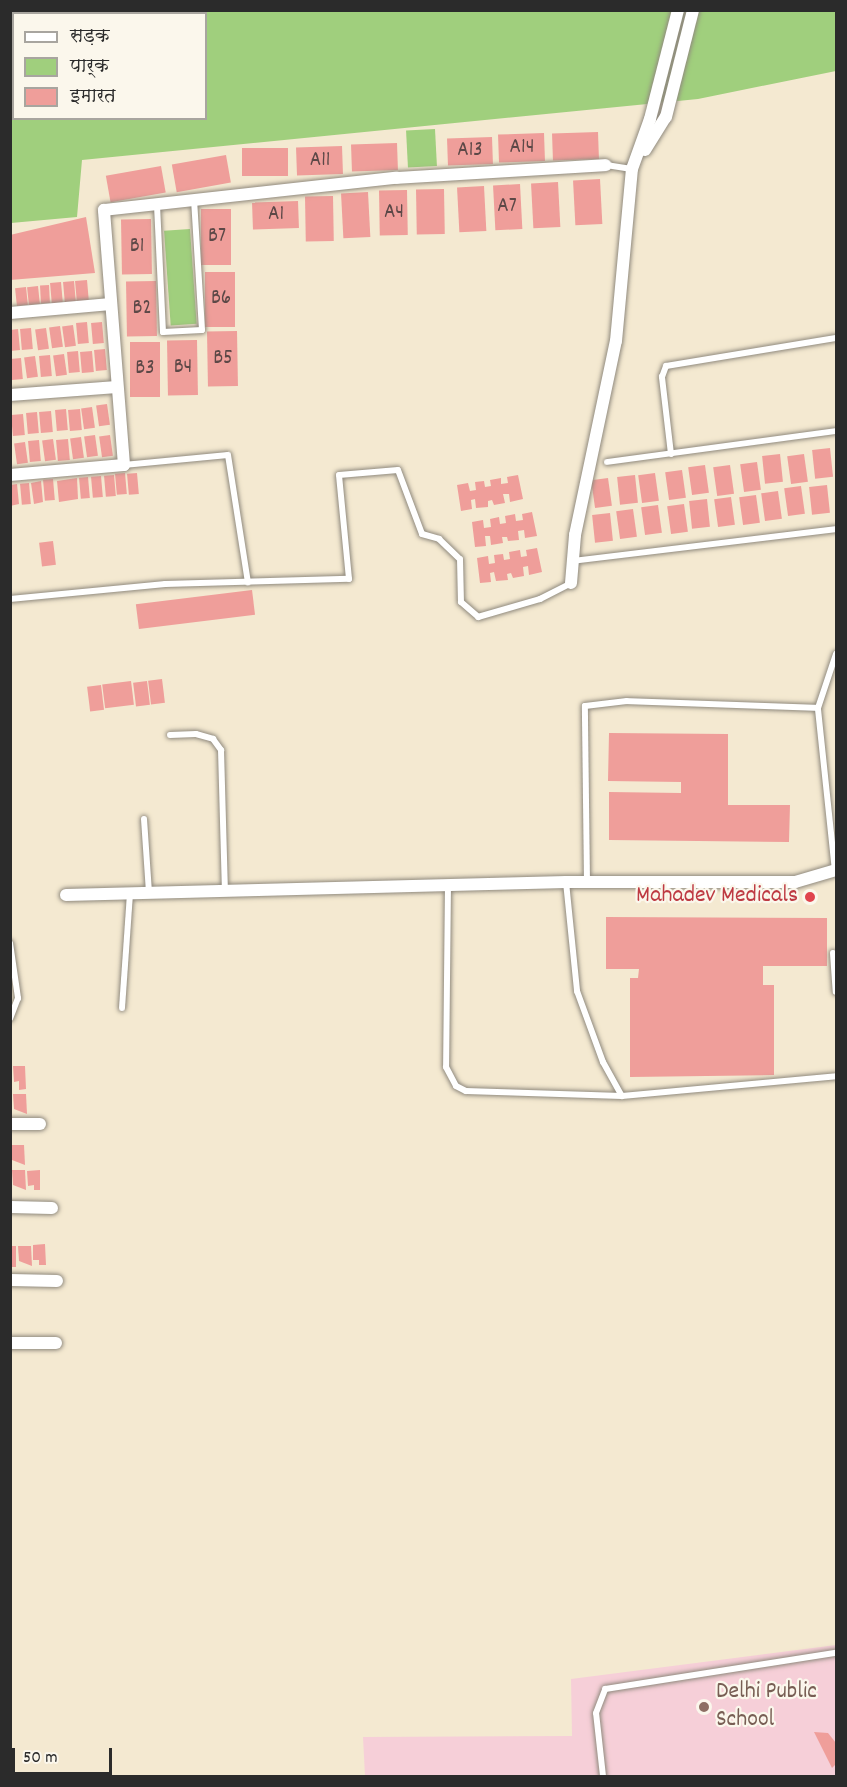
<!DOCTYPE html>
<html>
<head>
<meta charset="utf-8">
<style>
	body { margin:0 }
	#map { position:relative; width:847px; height:1787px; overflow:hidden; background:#f4e9d1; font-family:Dekko,"Playpen Sans Deva",sans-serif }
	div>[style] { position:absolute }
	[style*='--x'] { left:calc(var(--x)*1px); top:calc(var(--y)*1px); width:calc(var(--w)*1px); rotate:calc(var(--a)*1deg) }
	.built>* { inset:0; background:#f6cfd8 }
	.green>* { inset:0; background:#a0cf7d; transform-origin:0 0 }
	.building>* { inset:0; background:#ef9e9a; transform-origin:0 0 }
	.roads { filter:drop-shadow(0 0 2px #908a7e) drop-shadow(0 0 2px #908a7e) }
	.service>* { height:6px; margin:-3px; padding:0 3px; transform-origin:3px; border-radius:3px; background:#fff }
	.minor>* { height:12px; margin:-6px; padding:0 6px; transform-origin:6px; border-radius:6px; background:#fff }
	.dots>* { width:16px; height:16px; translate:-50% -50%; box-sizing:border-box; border:3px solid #fbf7ec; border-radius:50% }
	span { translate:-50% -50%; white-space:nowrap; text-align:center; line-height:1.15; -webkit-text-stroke:4.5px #fbf7ec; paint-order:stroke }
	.number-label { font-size:21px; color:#5c4847 }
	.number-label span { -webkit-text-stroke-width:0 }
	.health-label { font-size:24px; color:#be3a42 }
	.right { translate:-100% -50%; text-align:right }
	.education-label { font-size:24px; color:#785e54 }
	.left { translate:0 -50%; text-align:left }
	.frame { position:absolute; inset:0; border:12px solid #2b2b2b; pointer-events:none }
	.legend { position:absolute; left:12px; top:12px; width:195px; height:108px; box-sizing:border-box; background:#fbf7ec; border:2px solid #a8a59f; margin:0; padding:8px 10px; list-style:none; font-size:18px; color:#2b2b2b }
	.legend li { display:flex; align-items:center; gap:12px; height:30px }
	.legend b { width:30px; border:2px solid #a8a59f }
	.scale { position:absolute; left:12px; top:1748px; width:100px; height:27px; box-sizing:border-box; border:3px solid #2b2b2b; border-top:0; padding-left:8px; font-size:18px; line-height:21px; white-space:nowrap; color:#2b2b2b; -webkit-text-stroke:4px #fbf7ec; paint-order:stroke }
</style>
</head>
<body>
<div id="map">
	<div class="built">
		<i style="clip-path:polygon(836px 1645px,836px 1776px,365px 1776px,363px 1737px,572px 1736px,571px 1679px)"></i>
	</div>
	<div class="green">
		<i style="clip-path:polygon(evenodd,11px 11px,836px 11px,836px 71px,698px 99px,82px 160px,77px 217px,11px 223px,11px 11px,14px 14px,206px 14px,206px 118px,14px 118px,14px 14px)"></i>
		<i style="left:435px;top:129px;width:37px;height:29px;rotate:87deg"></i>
		<i style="left:190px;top:229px;width:95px;height:26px;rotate:86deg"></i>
	</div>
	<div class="building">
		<i style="left:598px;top:132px;width:27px;height:46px;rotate:88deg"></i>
		<i style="left:544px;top:133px;width:28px;height:46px;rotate:88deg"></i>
		<i style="left:492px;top:137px;width:27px;height:45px;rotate:88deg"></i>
		<i style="left:397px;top:143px;width:27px;height:46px;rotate:88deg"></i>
		<i style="left:342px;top:146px;width:28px;height:46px;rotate:88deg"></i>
		<i style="left:288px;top:148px;width:28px;height:46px;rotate:90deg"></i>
		<i style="left:226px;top:155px;width:28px;height:55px;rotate:80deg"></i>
		<i style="left:161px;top:166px;width:27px;height:56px;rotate:80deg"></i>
		<i style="left:600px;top:179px;width:45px;height:27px;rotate:87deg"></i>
		<i style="left:558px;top:182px;width:45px;height:27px;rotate:87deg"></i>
		<i style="left:520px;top:184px;width:45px;height:27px;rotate:87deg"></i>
		<i style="left:484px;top:186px;width:45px;height:27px;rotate:87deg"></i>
		<i style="left:444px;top:189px;width:45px;height:28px;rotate:89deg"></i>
		<i style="left:407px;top:190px;width:45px;height:28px;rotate:89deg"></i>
		<i style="left:368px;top:192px;width:45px;height:27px;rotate:87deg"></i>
		<i style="left:333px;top:196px;width:45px;height:28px;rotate:89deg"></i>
		<i style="left:298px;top:201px;width:27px;height:46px;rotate:88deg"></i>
		<i style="left:201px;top:209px;width:30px;height:56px"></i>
		<i style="clip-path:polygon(86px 217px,95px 273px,10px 280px,10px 235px)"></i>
		<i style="left:151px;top:219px;width:55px;height:30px;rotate:89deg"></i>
		<i style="left:205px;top:272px;width:30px;height:55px"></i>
		<i style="left:87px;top:280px;width:21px;height:12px;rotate:85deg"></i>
		<i style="left:74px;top:281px;width:21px;height:11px;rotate:85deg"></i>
		<i style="left:156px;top:281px;width:55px;height:30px;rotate:89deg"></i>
		<i style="left:61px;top:282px;width:21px;height:11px;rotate:85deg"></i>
		<i style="left:49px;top:285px;width:18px;height:9px;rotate:87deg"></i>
		<i style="left:38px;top:286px;width:18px;height:11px;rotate:84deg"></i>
		<i style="left:26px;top:287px;width:18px;height:11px;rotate:84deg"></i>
		<i style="left:87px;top:322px;width:21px;height:11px;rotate:85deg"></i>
		<i style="left:102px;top:322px;width:21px;height:11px;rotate:85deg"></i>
		<i style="left:73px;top:325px;width:21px;height:11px;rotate:82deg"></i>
		<i style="left:60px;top:326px;width:21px;height:11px;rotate:82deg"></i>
		<i style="left:31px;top:328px;width:21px;height:11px;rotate:85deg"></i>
		<i style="left:46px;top:328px;width:21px;height:11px;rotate:82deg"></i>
		<i style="clip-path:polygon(18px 329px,20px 350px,10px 351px,10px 330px)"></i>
		<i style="left:237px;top:331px;width:55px;height:30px;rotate:89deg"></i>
		<i style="left:197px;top:340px;width:55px;height:30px;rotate:89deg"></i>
		<i style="left:130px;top:342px;width:30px;height:55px"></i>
		<i style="left:105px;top:349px;width:21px;height:11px;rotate:85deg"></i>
		<i style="left:78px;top:351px;width:21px;height:11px;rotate:85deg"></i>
		<i style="left:92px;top:351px;width:21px;height:12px;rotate:85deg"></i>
		<i style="left:64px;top:354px;width:21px;height:11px;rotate:82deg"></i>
		<i style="left:50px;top:355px;width:21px;height:11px;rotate:85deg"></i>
		<i style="left:35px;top:356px;width:21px;height:11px;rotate:82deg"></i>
		<i style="left:21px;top:358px;width:21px;height:11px;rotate:85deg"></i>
		<i style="left:107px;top:404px;width:21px;height:11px;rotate:82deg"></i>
		<i style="left:92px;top:407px;width:21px;height:11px;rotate:82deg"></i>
		<i style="left:66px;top:409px;width:21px;height:11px;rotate:85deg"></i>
		<i style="left:80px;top:409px;width:21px;height:12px;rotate:85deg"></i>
		<i style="left:51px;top:411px;width:21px;height:12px;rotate:85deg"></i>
		<i style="left:37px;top:412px;width:21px;height:11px;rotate:85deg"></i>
		<i style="left:23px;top:414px;width:21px;height:12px;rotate:85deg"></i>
		<i style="left:95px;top:435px;width:21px;height:11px;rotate:82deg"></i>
		<i style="left:110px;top:435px;width:21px;height:11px;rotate:82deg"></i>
		<i style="left:81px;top:437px;width:21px;height:11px;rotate:82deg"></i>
		<i style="left:53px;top:439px;width:21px;height:11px;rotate:82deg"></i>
		<i style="left:68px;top:439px;width:21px;height:12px;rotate:85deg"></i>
		<i style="left:39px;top:440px;width:21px;height:11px;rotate:85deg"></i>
		<i style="left:25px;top:442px;width:21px;height:11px;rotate:82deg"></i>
		<i style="left:830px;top:448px;width:29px;height:18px;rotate:84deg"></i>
		<i style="left:780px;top:454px;width:28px;height:18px;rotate:84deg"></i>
		<i style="left:804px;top:454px;width:28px;height:17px;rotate:82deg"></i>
		<i style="left:757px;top:462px;width:28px;height:17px;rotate:82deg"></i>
		<i style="left:705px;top:465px;width:28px;height:17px;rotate:82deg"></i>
		<i style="left:730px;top:465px;width:29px;height:17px;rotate:82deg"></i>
		<i style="left:682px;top:470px;width:28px;height:17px;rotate:82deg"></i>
		<i style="left:125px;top:473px;width:21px;height:10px;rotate:85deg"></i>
		<i style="left:137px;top:473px;width:21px;height:10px;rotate:85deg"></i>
		<i style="left:655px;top:473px;width:28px;height:17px;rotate:82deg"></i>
		<i style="left:114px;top:475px;width:21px;height:10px;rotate:85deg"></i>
		<i style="clip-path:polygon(518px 475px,523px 499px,510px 502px,509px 494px,503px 494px,505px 503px,494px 505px,492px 500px,488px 501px,488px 507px,476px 508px,475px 499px,471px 500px,472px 509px,461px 511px,457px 485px,468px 483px,470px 491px,476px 490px,475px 482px,484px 481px,485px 487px,491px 486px,490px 480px,501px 478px,501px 484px,508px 483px,507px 477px)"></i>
		<i style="left:635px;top:475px;width:28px;height:18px;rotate:84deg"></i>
		<i style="left:101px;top:476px;width:21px;height:10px;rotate:85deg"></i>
		<i style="left:88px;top:477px;width:21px;height:9px;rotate:85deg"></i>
		<i style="clip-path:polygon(77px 478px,78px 499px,59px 502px,57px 481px)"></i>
		<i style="left:608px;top:478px;width:28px;height:17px;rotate:82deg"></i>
		<i style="left:53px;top:479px;width:21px;height:10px;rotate:85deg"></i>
		<i style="clip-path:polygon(41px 481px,43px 502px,34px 504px,31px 483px)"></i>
		<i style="left:29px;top:483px;width:21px;height:9px;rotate:85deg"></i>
		<i style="clip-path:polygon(17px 484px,19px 504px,10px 506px,10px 485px)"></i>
		<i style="left:827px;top:485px;width:28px;height:18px;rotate:84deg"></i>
		<i style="left:801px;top:486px;width:28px;height:17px;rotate:82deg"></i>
		<i style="left:778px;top:491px;width:28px;height:17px;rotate:82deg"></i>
		<i style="left:756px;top:495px;width:28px;height:17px;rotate:82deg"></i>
		<i style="left:731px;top:497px;width:28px;height:17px;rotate:82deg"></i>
		<i style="left:707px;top:499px;width:28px;height:18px;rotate:84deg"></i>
		<i style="left:684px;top:504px;width:28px;height:17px;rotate:82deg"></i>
		<i style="left:658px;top:505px;width:28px;height:17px;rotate:82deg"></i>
		<i style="left:633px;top:509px;width:28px;height:17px;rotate:82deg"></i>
		<i style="clip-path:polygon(532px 512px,537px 536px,525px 538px,524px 530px,518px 531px,519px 540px,508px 541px,507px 537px,502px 537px,503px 543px,491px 545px,490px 536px,485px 536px,486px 546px,475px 547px,472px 522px,483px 520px,484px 528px,491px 527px,490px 519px,499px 517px,500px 524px,506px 523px,505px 516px,515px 514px,516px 521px,523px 520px,522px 514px)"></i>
		<i style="left:610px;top:513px;width:28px;height:18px;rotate:84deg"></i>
		<i style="left:53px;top:541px;width:24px;height:14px;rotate:83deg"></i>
		<i style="clip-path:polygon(537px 548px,542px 572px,529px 575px,528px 566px,523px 567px,524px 576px,513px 578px,511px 573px,507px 574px,508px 580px,496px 581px,494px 572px,490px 573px,491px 582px,480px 583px,477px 558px,488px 556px,489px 564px,495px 563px,494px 555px,503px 554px,504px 560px,510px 559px,509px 552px,520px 550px,521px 557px,527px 556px,526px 550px)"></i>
		<i style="left:252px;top:590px;width:25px;height:117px;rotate:83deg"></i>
		<i style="left:162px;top:679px;width:24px;height:14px;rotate:83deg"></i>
		<i style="left:131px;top:681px;width:24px;height:29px;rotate:83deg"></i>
		<i style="left:147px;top:681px;width:24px;height:14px;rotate:83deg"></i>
		<i style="left:101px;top:685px;width:25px;height:14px;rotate:83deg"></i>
		<i style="clip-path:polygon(609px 733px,728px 734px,728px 805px,790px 805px,789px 842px,609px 840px,609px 792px,681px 793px,681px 782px,608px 781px)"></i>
		<i style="clip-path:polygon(606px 917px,827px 918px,827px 966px,763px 966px,763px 985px,774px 985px,774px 1075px,630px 1077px,630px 978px,638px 978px,639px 969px,606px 969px)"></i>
		<i style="clip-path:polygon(13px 1066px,25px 1066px,26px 1089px,19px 1090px,19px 1081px,14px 1082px)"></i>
		<i style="clip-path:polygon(13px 1094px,26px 1094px,27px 1114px,14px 1109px)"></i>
		<i style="clip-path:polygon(12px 1145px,24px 1145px,25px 1165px,12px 1160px)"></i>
		<i style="clip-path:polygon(12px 1170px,25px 1170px,26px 1190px,13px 1185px)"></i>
		<i style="clip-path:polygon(40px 1170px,40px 1190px,34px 1190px,34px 1185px,28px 1186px,27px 1171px)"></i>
		<i style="clip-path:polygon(45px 1244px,46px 1265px,39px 1265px,39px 1260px,33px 1260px,33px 1245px)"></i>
		<i style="left:10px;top:1246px;width:6px;height:21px"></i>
		<i style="clip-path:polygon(18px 1246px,31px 1246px,32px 1266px,19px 1261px)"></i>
		<i style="clip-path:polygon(814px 1732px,828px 1733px,836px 1743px,836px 1764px,832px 1768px)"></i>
	</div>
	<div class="roads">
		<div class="service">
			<i style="--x:606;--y:165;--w:26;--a:9"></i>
			<i style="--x:157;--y:205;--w:127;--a:87.3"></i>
			<i style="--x:163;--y:332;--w:39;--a:-3"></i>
			<i style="--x:202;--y:330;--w:129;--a:-93.5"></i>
			<i style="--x:671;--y:454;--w:78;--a:-96.7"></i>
			<i style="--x:662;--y:377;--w:12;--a:-70"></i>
			<i style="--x:666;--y:366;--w:172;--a:-9.4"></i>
			<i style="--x:607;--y:462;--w:231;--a:-7.7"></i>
			<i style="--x:124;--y:465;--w:104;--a:-5.5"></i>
			<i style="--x:228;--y:455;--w:129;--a:81.1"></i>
			<i style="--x:572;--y:561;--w:266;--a:-6.9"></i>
			<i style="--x:10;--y:599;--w:156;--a:-5.5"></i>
			<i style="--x:165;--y:584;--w:184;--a:-1.6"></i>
			<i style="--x:349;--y:579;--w:104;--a:-95.5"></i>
			<i style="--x:339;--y:475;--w:59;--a:-4.8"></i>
			<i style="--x:398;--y:470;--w:68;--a:69.4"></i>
			<i style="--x:422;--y:534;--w:18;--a:16"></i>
			<i style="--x:439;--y:539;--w:29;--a:44"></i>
			<i style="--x:460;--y:559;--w:43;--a:88.7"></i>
			<i style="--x:461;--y:602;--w:23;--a:41"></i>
			<i style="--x:478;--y:617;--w:65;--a:-16.2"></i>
			<i style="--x:540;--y:599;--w:35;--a:-27"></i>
			<i style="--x:170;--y:735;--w:26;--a:-2"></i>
			<i style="--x:196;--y:734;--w:18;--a:16"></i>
			<i style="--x:213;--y:739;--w:14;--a:54"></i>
			<i style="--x:221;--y:750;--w:140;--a:88.4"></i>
			<i style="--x:144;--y:819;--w:73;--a:86.1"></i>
			<i style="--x:835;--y:871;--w:164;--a:-96"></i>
			<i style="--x:818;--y:708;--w:57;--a:-71.6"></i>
			<i style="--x:566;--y:882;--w:110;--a:84.2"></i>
			<i style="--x:577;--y:991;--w:76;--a:69.9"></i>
			<i style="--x:603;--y:1062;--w:39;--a:61"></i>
			<i style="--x:587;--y:882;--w:176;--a:-90.7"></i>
			<i style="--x:585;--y:706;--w:42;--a:-6.8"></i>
			<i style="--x:627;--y:701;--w:191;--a:2.1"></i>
			<i style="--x:448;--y:884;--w:183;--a:90.6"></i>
			<i style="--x:446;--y:1067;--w:21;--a:62"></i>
			<i style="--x:456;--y:1086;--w:11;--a:27"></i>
			<i style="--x:466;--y:1091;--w:156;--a:1.8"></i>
			<i style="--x:622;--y:1096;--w:215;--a:-5.3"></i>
			<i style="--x:10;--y:943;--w:56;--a:81.7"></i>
			<i style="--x:18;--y:998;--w:22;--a:111"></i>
			<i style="--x:833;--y:953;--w:39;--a:86"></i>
			<i style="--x:122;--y:1008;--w:115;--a:-86"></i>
			<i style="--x:603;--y:1776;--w:63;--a:-96.3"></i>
			<i style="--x:596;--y:1713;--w:26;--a:-69"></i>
			<i style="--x:605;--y:1689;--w:234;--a:-8.9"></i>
		</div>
		<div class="minor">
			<i style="--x:645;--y:150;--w:39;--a:-58"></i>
			<i style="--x:666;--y:117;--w:110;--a:-75.8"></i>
			<i style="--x:10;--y:313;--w:101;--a:-5.1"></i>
			<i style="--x:10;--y:395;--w:107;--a:-4.3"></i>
			<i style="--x:10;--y:475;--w:114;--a:-5"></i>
			<i style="--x:124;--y:465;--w:256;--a:-94.5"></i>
			<i style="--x:104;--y:210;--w:294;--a:-6.3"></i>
			<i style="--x:396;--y:178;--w:210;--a:-3.5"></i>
			<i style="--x:571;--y:583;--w:48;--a:-85.2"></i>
			<i style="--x:575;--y:535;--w:198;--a:-78.1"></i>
			<i style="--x:616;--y:341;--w:173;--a:-84.7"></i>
			<i style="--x:632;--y:169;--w:53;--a:-70.2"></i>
			<i style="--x:650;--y:119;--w:113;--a:-75.6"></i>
			<i style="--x:66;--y:895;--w:500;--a:-1.49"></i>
			<i style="--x:566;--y:882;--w:229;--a:0"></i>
			<i style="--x:795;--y:882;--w:43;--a:-16.3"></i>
			<i style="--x:10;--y:1124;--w:30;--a:0"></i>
			<i style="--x:10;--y:1207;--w:42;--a:1.4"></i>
			<i style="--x:10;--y:1280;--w:47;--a:1.2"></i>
			<i style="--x:10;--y:1343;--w:46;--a:0"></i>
		</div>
	</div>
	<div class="dots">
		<i style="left:810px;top:897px;background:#e0444e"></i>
		<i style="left:704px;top:1707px;background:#8d6e63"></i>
	</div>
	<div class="number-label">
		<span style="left:522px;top:148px">A14</span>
		<span style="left:470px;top:151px">A13</span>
		<span style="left:320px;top:161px">A11</span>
		<span style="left:507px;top:207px">A7</span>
		<span style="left:394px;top:213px">A4</span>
		<span style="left:276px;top:215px">A1</span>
		<span style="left:217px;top:237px">B7</span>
		<span style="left:137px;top:247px">B1</span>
		<span style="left:221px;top:299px">B6</span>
		<span style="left:142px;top:309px">B2</span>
		<span style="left:223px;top:359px">B5</span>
		<span style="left:183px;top:368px">B4</span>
		<span style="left:145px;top:369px">B3</span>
	</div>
	<div class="health-label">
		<span class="right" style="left:798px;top:897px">Mahadev Medicals</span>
	</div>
	<div class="education-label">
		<span class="left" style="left:716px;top:1707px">Delhi Public<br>School</span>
	</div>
	<div class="frame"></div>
	<ul class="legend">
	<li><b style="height:8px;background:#fff"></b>सड़क</li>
	<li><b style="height:16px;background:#a0cf7d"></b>पार्क</li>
	<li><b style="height:16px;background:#ef9e9a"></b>इमारत</li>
	</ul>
	<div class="scale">50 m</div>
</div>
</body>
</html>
